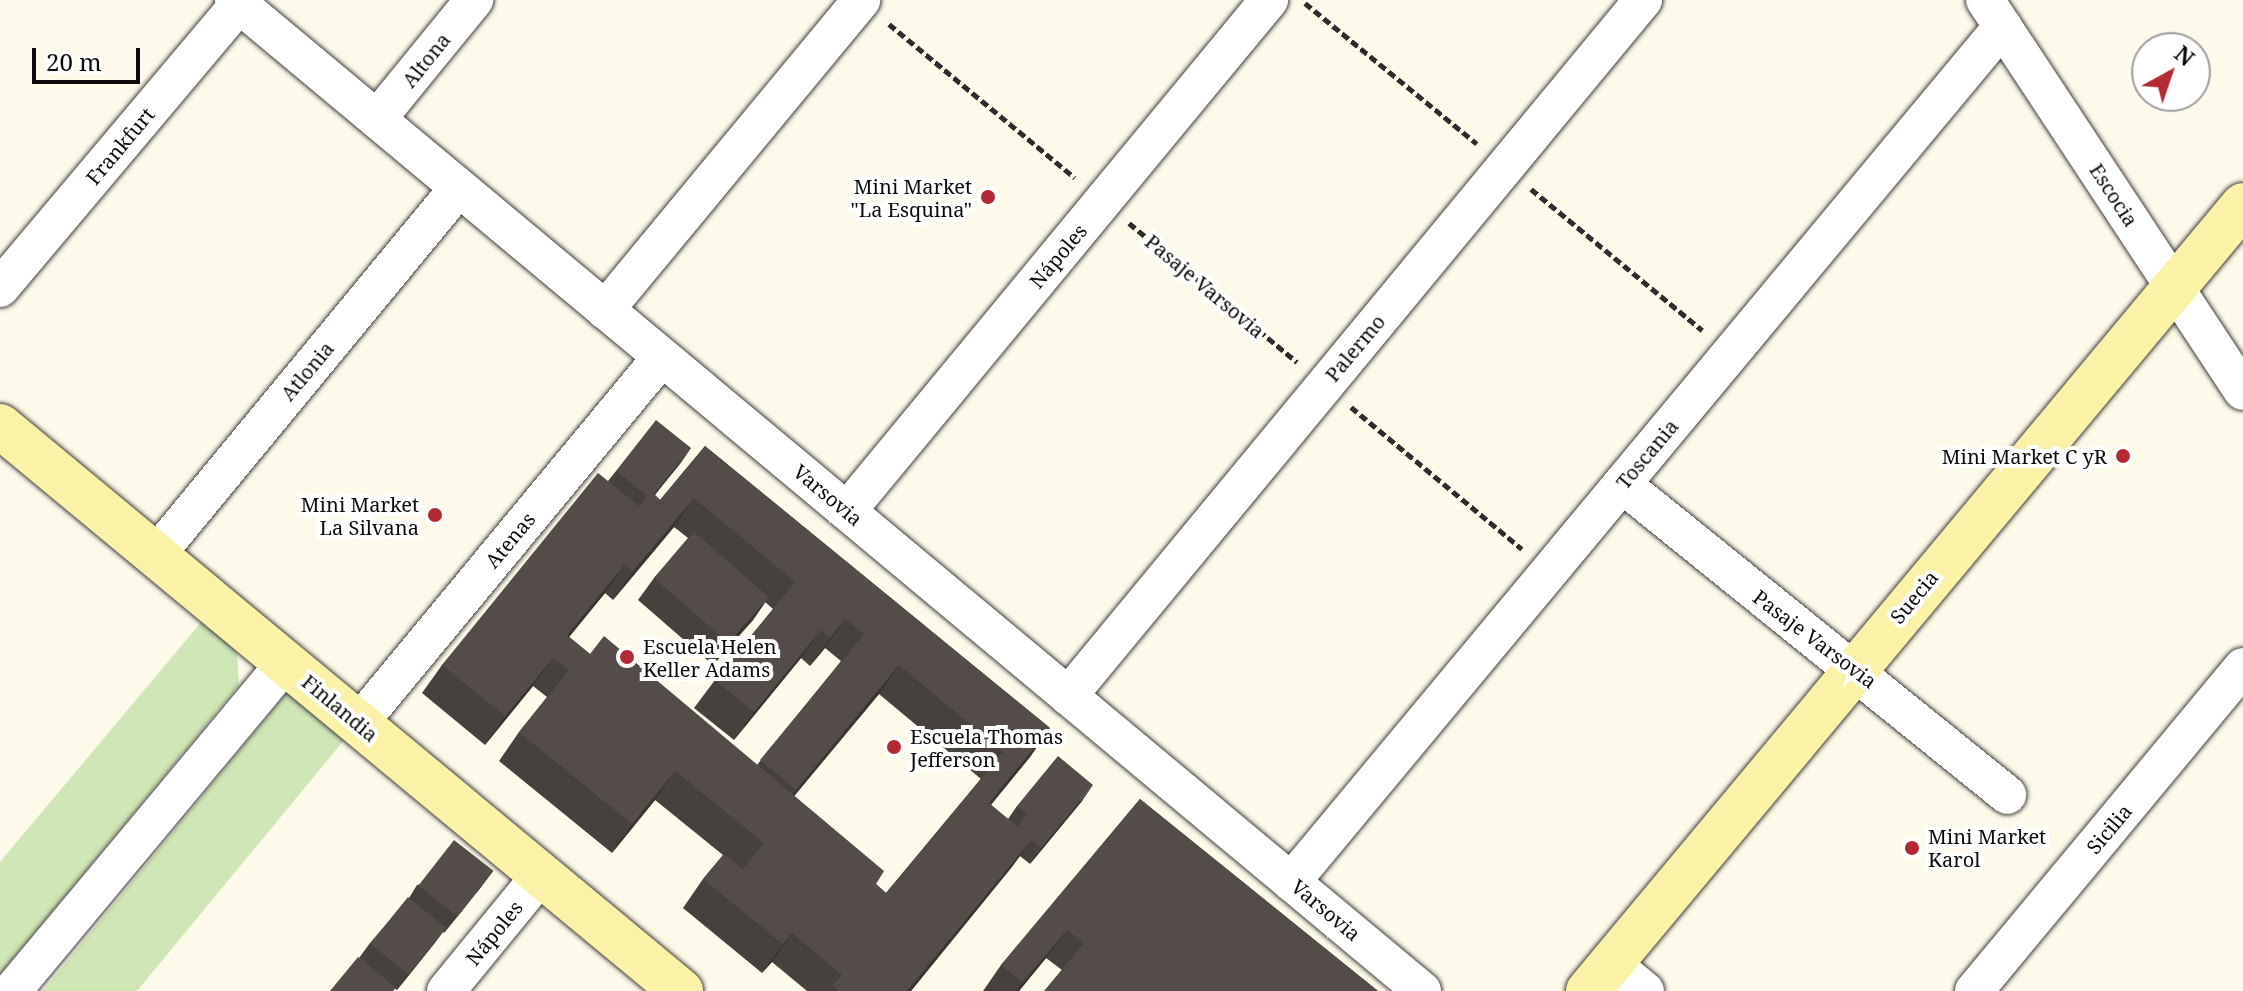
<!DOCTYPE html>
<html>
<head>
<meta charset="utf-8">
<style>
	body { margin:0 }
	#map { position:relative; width:2243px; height:991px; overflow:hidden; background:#fefae9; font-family:"Noto Serif",serif }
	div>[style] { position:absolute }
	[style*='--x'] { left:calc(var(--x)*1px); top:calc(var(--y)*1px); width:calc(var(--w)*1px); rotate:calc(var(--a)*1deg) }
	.green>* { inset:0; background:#cfe6b5 }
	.path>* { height:5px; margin-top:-2.5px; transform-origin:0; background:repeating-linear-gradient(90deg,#2d2d2d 0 8px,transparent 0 12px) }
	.roads { filter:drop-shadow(0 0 2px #3e3e3e) drop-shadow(0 0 2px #3e3e3e) }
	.street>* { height:38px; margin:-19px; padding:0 19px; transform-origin:19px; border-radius:19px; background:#fff }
	.secondary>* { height:44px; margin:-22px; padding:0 22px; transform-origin:22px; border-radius:22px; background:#fbf1a7 }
	.wall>* { inset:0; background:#47413e }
	.shaded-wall>* { inset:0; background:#3a3532 }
	.building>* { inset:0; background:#534c48; transform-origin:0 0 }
	.dots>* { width:22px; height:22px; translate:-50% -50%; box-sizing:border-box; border:4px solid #fff; border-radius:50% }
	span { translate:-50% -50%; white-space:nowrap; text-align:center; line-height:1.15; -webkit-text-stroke:8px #fff; paint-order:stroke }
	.street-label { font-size:20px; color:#0b0b0b }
	.poi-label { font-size:20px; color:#0b0b0b }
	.right { translate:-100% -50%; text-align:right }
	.left { translate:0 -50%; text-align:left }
	.north { position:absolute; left:2131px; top:32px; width:80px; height:80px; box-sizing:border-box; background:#fff; border:2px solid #9d9d9d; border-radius:50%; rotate:40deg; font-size:22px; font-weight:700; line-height:32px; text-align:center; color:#0b0b0b }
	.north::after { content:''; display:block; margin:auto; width:28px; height:36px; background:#b32a33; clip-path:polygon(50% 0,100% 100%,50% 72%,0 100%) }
	.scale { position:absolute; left:32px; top:48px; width:108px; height:36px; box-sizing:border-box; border:4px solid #0b0b0b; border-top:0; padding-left:10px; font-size:24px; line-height:28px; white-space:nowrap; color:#0b0b0b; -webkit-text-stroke:6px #fff; paint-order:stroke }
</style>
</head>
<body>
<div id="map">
	<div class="green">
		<i style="clip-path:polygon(203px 620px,237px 653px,239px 685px,0 974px,0 862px)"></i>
		<i style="clip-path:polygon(290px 689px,345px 739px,137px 991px,43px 991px)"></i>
	</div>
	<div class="path">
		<i style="--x:1305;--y:3;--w:222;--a:39.3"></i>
		<i style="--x:889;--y:24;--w:241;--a:39.6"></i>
		<i style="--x:1531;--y:189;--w:222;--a:39.5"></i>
		<i style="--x:1129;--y:223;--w:218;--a:39.6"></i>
		<i style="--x:1351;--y:407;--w:222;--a:39.7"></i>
	</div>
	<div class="roads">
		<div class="street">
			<i style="--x:234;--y:0;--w:1547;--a:39.83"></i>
			<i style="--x:1985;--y:0;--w:468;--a:56.6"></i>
			<i style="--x:377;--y:119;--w:154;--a:-50.8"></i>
			<i style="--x:0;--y:288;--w:371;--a:-49.9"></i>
			<i style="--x:605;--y:310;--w:402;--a:-50.4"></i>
			<i style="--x:1622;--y:484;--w:495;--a:38.9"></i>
			<i style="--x:847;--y:511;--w:663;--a:-50.45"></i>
			<i style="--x:156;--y:555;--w:476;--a:-50.5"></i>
			<i style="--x:1068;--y:696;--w:903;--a:-50.44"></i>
			<i style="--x:359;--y:723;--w:475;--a:-50.4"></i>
			<i style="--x:1291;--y:882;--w:1113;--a:-50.25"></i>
			<i style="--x:1611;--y:963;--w:44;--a:39.5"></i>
			<i style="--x:12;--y:991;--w:427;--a:-50.2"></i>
			<i style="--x:446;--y:991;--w:150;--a:-50.7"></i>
			<i style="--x:1974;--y:991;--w:421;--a:-50.3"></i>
		</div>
		<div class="secondary">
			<i style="--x:0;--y:426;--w:885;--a:39.68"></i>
			<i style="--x:1588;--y:991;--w:1023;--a:-50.19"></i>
		</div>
	</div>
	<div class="wall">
		<i style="clip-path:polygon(evenodd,705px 446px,1050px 728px,1030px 757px,991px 805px,1008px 819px,1017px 806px,1082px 801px,1030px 864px,1020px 856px,911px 991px,807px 991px,772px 962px,762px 973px,683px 908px,703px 879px,723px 855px,655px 800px,612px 853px,499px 761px,519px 732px,547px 697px,533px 686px,485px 745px,422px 693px,442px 665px,608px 481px,616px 471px,691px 448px,655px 495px,660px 500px,705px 446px,674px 527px,688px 538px,654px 578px,638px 600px,713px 665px,753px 620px,765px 602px,773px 609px,715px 680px,694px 708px,734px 740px,801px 658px,810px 666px,825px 648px,841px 661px,757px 765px,590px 654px,569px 637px,605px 593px,613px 600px,674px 527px,705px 446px,879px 694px,981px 779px,886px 893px,876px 884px,794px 796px,879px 694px)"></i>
		<i style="clip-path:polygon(1140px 799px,1378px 991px,1062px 970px,1046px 958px,1019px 991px,983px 991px,1001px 965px)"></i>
		<i style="clip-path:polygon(493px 871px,481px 887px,444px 933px,443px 932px,397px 990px,359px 958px,370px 943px,409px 898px,417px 885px)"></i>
	</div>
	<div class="shaded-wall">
		<i style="clip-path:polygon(691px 448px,680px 464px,639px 514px,650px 498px)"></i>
		<i style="clip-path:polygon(694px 498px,674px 527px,613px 600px,633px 571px)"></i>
		<i style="clip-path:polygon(625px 564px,605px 593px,547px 664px,567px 635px)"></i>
		<i style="clip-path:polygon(769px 597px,753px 620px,713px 665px,729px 642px)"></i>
		<i style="clip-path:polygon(845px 619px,825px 648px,810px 666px,830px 638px)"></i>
		<i style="clip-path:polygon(821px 630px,801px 658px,734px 740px,754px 712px)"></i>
		<i style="clip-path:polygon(553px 658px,533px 686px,485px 745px,505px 716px)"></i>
		<i style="clip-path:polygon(899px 665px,879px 694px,776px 818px,796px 790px)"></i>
		<i style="clip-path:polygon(1050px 728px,1030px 757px,968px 832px,989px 803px)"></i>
		<i style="clip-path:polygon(675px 771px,655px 800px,612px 853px,632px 824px)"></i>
		<i style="clip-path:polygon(1093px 785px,1082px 801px,1030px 864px,1041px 848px)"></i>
		<i style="clip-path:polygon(1032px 839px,1012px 867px,911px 991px,907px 991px)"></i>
		<i style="clip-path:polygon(493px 871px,481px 887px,444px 933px,455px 917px)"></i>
		<i style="clip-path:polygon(446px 928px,434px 944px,397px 990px,408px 974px)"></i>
		<i style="clip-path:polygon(1067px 930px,1046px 958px,1019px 991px,1016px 991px)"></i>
		<i style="clip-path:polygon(792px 933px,772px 962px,762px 973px,783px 944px)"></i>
	</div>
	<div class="building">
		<i style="clip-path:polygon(656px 420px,691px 448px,654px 494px,651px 491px,647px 496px,616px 471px)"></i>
		<i style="clip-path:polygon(evenodd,705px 446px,1050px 728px,989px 803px,1032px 839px,907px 991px,838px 991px,832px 986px,842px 975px,792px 933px,783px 944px,703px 879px,724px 854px,743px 869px,764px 843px,675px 771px,632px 824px,519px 732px,569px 670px,553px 658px,505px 716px,442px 665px,598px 473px,639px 506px,651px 491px,660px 500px,705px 446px,694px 498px,795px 582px,715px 680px,754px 712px,821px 630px,830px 638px,845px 619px,864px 634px,760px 760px,796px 790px,899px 665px,1003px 752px,886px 893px,876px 884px,884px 871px,604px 636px,590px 654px,567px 635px,625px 564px,633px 571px,694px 498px)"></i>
		<i style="left:694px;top:532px;width:99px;height:61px;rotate:41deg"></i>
		<i style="clip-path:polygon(1058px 756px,1093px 785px,1041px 848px,1017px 827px,1027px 814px,1017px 806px)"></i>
		<i style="clip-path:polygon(1140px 799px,1378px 991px,1044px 991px,1084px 943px,1067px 930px,1022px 982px,1001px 965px)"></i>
		<i style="left:454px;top:840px;width:50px;height:58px;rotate:38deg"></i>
		<i style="left:408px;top:897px;width:49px;height:60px;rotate:39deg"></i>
		<i style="clip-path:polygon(358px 957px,396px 988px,393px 991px,330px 991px)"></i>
	</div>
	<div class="dots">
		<i style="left:988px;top:197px;background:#b32a33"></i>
		<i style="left:2123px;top:456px;background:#b32a33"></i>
		<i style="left:435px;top:515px;background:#b32a33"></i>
		<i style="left:627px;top:657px;background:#b32a33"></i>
		<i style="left:894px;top:747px;background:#b32a33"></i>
		<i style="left:1912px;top:848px;background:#b32a33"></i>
	</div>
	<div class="street-label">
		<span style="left:426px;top:60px;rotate:-51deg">Altona</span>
		<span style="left:120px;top:146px;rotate:-50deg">Frankfurt</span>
		<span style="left:2114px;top:195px;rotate:57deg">Escocia</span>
		<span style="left:1058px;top:256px;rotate:-50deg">Nápoles</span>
		<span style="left:1205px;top:286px;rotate:40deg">Pasaje Varsovia</span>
		<span style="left:1355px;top:348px;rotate:-50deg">Palermo</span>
		<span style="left:307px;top:371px;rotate:-50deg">Atlonia</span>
		<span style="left:1647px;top:454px;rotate:-50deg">Toscania</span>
		<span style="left:828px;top:495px;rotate:40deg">Varsovia</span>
		<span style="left:510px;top:540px;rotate:-50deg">Atenas</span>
		<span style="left:1914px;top:597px;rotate:-50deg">Suecia</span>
		<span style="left:1815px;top:639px;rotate:37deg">Pasaje Varsovia</span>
		<span style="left:340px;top:708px;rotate:40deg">Finlandia</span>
		<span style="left:2109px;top:829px;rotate:-50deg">Sicilia</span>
		<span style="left:1326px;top:910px;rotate:40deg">Varsovia</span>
		<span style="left:494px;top:933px;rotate:-51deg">Nápoles</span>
	</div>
	<div class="poi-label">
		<span class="right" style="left:972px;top:198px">Mini Market<br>"La Esquina"</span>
		<span class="right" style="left:2107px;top:456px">Mini Market C yR</span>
		<span class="right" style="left:419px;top:516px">Mini Market<br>La Silvana</span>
		<span class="left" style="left:643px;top:658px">Escuela Helen<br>Keller Adams</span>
		<span class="left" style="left:910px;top:748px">Escuela Thomas<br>Jefferson</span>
		<span class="left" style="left:1928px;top:848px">Mini Market<br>Karol</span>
	</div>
	<div class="north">N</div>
	<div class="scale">20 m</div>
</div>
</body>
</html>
